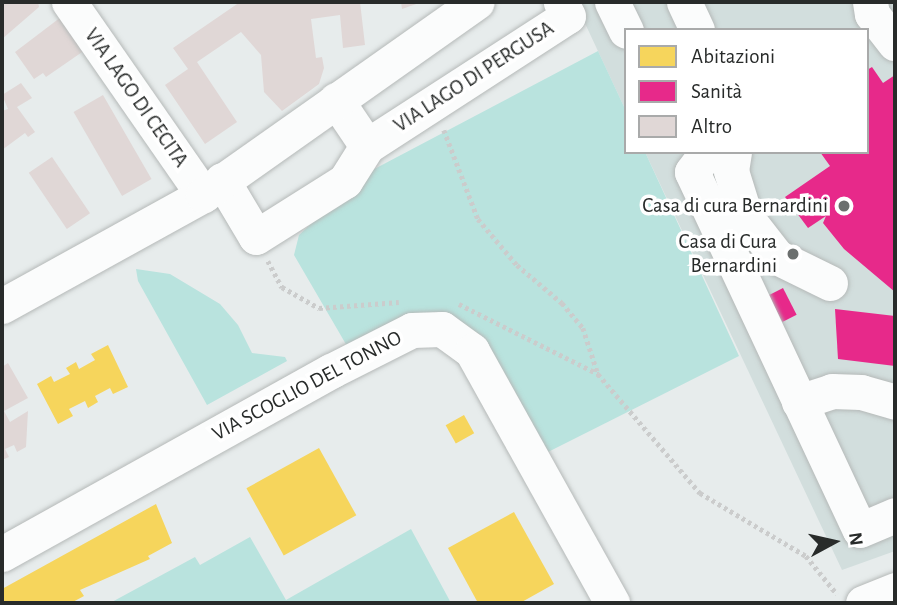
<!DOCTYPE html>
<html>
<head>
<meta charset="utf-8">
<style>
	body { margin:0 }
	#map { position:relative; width:897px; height:605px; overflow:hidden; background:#e7ecec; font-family:"Alegreya Sans",sans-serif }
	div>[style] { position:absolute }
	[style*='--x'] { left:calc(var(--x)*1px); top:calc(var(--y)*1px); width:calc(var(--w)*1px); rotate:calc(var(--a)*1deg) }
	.built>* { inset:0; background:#d2dedd }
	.green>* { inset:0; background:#b9e3de }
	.homes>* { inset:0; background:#f6d55c; transform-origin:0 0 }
	.health>* { inset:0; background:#e7298a; transform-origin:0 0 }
	.building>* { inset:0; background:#e0d7d6; transform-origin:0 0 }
	.path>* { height:4.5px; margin-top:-2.25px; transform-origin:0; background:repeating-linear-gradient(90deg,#cbcccc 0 3.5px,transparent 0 7px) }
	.roads { filter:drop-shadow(0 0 2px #b5b9b8) drop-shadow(0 0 2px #b5b9b8) }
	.minor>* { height:35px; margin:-17.5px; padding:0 17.5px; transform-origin:17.5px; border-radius:17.5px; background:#fbfcfc }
	.dots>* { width:19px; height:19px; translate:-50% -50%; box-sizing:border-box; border:4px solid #fff; border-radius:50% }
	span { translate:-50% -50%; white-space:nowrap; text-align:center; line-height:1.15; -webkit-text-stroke:7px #fff; paint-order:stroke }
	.street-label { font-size:21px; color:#282b2a }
	.poi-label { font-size:21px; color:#282b2a }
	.right { translate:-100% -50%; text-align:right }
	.frame { position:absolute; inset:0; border:4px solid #282b2a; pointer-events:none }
	.legend { position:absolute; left:624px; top:28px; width:245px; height:126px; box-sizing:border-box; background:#fff; border:2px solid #a9aaaa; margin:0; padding:9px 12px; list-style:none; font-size:21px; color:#282b2a }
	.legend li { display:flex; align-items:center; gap:14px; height:35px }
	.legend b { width:35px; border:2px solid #a9aaaa }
	.north { position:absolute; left:799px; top:507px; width:70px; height:70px; -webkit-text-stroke:5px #fff; paint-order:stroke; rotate:82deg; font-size:19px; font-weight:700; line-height:28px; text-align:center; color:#282b2a }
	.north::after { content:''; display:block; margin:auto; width:24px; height:32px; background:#282b2a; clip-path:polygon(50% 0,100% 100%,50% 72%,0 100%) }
</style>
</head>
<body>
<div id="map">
	<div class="built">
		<i style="clip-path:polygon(575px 2px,895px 2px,895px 551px,842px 570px,645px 152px,867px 152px,867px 30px,626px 30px,626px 111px)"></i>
	</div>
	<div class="green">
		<i style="clip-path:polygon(598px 51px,626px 111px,626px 152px,645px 152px,739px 356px,548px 452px,484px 345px,347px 346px,294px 255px,299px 235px,363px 175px)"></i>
		<i style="clip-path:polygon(136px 269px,170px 274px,220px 304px,238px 325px,252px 353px,285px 357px,287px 361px,207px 405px,138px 281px)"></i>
		<i style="clip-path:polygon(411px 529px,451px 603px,110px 603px,195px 557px,200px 565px,250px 537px,286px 600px)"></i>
	</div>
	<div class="homes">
		<i style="clip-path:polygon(108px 345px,128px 387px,113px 394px,110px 388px,95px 396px,98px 402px,88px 408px,85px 401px,69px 409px,73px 416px,58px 424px,37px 384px,51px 376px,54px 382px,70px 374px,66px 368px,76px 362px,79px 369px,95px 360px,91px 354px)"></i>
		<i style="left:464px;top:415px;width:21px;height:21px;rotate:61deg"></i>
		<i style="left:319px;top:448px;width:77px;height:83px;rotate:61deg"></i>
		<i style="clip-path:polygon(156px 504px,172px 543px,148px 556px,150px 559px,80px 590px,84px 596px,71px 603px,2px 603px,2px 589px)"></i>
		<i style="clip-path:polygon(514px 512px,554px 584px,520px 603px,478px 603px,448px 548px)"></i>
	</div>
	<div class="health">
		<i style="clip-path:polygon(872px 67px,883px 83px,895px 75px,895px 292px,844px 249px,823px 223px,826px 216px,808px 228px,785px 197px,830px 166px,820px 152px,867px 152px,867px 70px)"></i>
		<i style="left:783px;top:288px;width:30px;height:16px;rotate:63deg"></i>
		<i style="clip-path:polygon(835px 309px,895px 316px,895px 366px,838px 359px)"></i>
	</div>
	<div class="building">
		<i style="clip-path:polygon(2px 2px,38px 2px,39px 7px,2px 39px)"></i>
		<i style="clip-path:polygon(240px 2px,360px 2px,365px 45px,343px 48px,340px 15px,311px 19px,316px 58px,322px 57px,324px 68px,319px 84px,282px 111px,264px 92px,261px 55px,241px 32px,197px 62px,237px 122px,205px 144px,165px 85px,188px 69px,173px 48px)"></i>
		<i style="clip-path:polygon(401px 2px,422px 2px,402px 9px)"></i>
		<i style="clip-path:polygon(65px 14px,88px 48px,46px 77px,43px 73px,34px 79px,15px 52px)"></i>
		<i style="clip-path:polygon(21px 83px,32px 98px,17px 107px,35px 132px,28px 137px,25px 133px,2px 150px,2px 111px,8px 109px,2px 95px)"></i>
		<i style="left:103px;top:95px;width:97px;height:34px;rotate:60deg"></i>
		<i style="left:52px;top:157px;width:68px;height:28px;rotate:56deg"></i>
		<i style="clip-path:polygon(8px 363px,28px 398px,4px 411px,10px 422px,28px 411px,26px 447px,17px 452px,14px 445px,5px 449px,9px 457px,2px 460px,2px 367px)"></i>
	</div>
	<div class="path">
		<i style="--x:444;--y:130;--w:95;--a:69.1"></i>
		<i style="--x:478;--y:219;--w:60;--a:49.7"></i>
		<i style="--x:517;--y:265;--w:59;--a:40.2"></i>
		<i style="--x:562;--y:303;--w:33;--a:50"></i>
		<i style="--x:583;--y:328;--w:48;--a:71.9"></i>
		<i style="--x:268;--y:261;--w:30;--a:62"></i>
		<i style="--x:282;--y:287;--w:43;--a:29.6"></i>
		<i style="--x:319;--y:308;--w:80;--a:-4.3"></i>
		<i style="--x:459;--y:304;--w:156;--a:26.7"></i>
		<i style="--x:598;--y:374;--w:157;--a:49.4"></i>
		<i style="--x:700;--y:493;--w:123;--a:30.7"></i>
		<i style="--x:806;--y:556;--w:49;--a:50.8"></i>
	</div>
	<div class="roads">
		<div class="minor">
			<i style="--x:69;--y:2;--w:235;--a:55.2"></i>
			<i style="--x:612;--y:2;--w:32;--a:64"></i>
			<i style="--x:684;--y:2;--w:31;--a:65"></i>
			<i style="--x:870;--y:2;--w:12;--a:81"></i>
			<i style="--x:872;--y:14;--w:37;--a:52"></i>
			<i style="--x:336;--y:100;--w:55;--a:56"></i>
			<i style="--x:707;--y:152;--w:25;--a:127"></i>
			<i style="--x:692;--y:172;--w:395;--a:64.9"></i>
			<i style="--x:860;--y:530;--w:38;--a:-23"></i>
			<i style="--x:734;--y:152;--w:19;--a:99"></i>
			<i style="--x:731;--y:171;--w:47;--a:72.7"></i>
			<i style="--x:745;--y:216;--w:52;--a:52"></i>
			<i style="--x:777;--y:257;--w:59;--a:26.1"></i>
			<i style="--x:222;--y:180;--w:66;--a:59.2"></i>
			<i style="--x:256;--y:237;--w:105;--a:-32.2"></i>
			<i style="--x:345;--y:181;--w:41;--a:-57.8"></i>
			<i style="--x:367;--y:146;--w:239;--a:-32.9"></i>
			<i style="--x:568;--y:16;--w:16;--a:-117"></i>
			<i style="--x:2;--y:306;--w:230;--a:-28.9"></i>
			<i style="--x:203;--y:195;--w:335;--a:-35.2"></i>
			<i style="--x:799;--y:402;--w:35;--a:-18"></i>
			<i style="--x:832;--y:391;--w:29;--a:2"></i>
			<i style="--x:861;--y:392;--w:35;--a:16"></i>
			<i style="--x:2;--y:554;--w:376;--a:-29.1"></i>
			<i style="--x:331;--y:371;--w:91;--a:-26.8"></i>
			<i style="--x:412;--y:330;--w:30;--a:-2"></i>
			<i style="--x:442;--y:329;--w:37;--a:36"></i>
			<i style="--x:472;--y:351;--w:288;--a:60.9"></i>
			<i style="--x:863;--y:603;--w:35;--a:-22"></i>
		</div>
	</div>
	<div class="dots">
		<i style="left:844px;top:206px;background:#6b6f6e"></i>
		<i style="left:793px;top:254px;background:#6b6f6e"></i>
	</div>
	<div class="street-label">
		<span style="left:474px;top:77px;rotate:-33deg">VIA LAGO DI PERGUSA</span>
		<span style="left:136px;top:98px;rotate:55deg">VIA LAGO DI CECITA</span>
		<span style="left:307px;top:386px;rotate:-28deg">VIA SCOGLIO DEL TONNO</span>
	</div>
	<div class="poi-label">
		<span class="right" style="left:828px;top:206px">Casa di cura Bernardini</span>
		<span class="right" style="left:777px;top:254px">Casa di Cura<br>Bernardini</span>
	</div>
	<div class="frame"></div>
	<ul class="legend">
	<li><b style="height:19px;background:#f6d55c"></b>Abitazioni</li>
	<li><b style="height:19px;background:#e7298a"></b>Sanità</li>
	<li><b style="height:19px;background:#e0d7d6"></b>Altro</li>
	</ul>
	<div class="north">N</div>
</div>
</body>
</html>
